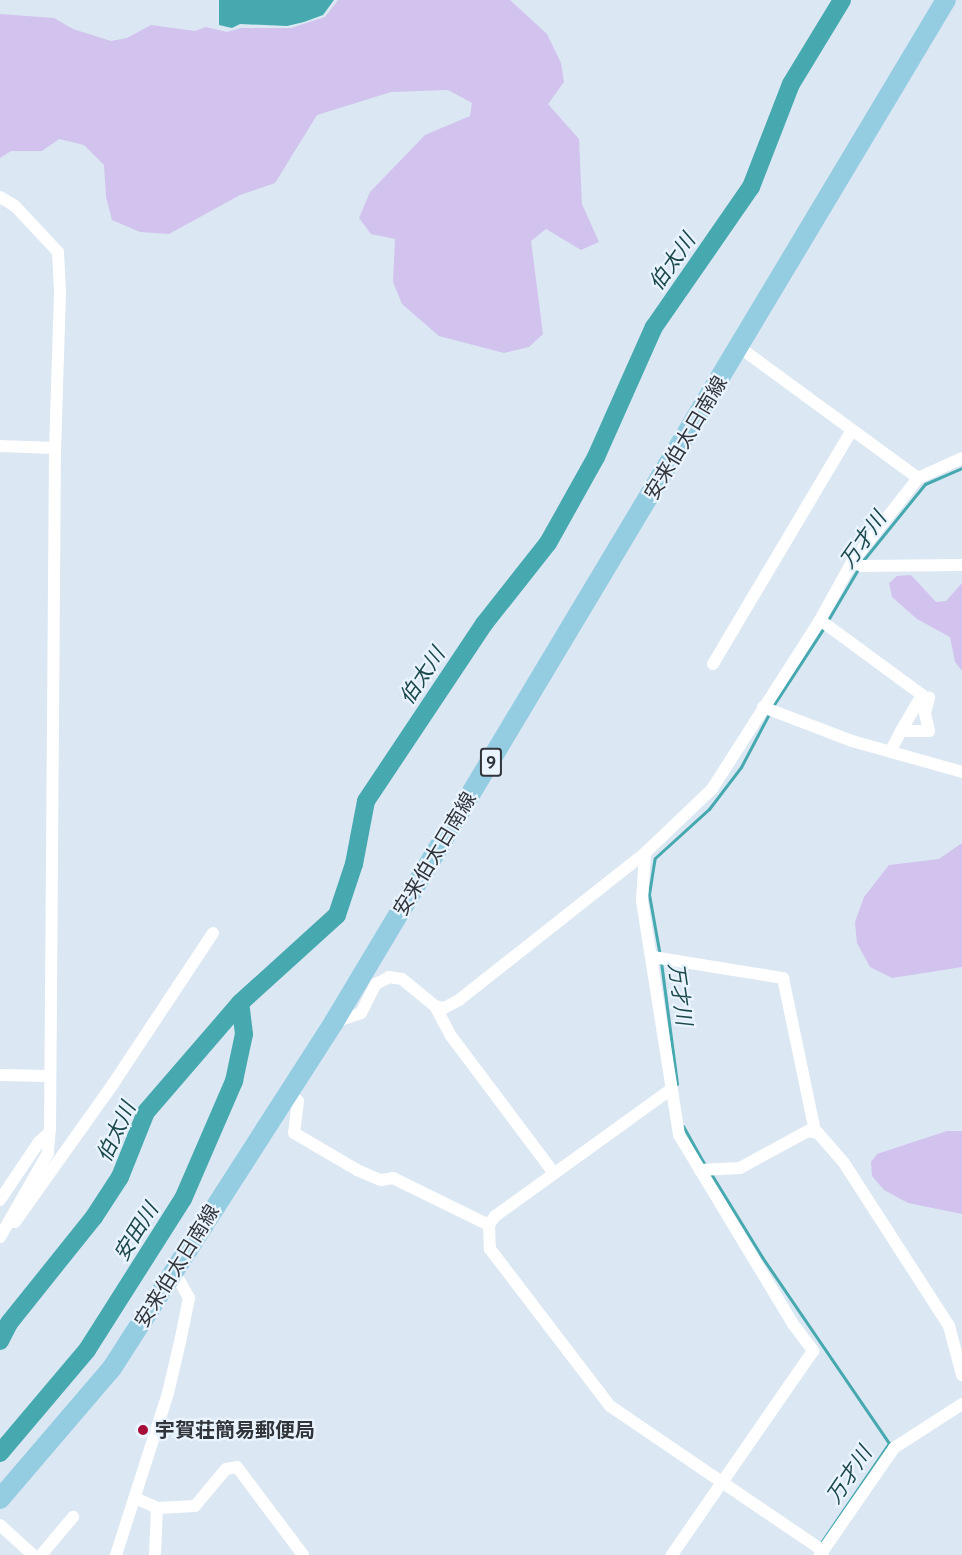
<!DOCTYPE html>
<html>
<head>
<meta charset="utf-8">
<style>
	body { margin:0 }
	#map { position:relative; width:962px; height:1555px; overflow:hidden; background:#dbe7f3; font-family:Cabin,"Noto Sans JP",sans-serif }
	div>[style] { position:absolute }
	[style*='--x'] { left:calc(var(--x)*1px); top:calc(var(--y)*1px); width:calc(var(--w)*1px); rotate:calc(var(--a)*1deg) }
	.green>* { inset:0; background:#d1c3ed }
	.water>* { inset:0; background:#46a9af }
	.stream>* { height:3px; margin:-1.5px; padding:0 1.5px; transform-origin:1.5px; border-radius:1.5px; background:#46a9af }
	.river>* { height:18px; margin:-9px; padding:0 9px; transform-origin:9px; border-radius:9px; background:#46a9af }
	.street>* { height:12px; margin:-6px; padding:0 6px; transform-origin:6px; border-radius:6px; background:#fff }
	.primary>* { height:20px; margin:-10px; padding:0 10px; transform-origin:10px; border-radius:10px; background:#94cde2 }
	.dots>* { width:16px; height:16px; translate:-50% -50%; box-sizing:border-box; border:3px solid #eaf4fe; border-radius:50% }
	span { translate:-50% -50%; white-space:nowrap; text-align:center; line-height:1.15; -webkit-text-stroke:4.5px #eaf4fe; paint-order:stroke }
	.shield-label span { padding:2px 4px; background:#eaf4fe; border:2px solid; border-radius:4px; -webkit-text-stroke-width:0 }
	.shield-label { font-size:18px; color:#31353a; font-weight:700 }
	.street-label { font-size:20px; color:#31353a }
	.poi-label { font-size:20px; color:#31353a; font-weight:700 }
	.left { translate:0 -50%; text-align:left }
	.water-label { font-size:21px; color:#1b484b; font-style:italic }
</style>
</head>
<body>
<div id="map">
	<div class="green">
		<i style="clip-path:polygon(338px 0,510px 0,547px 34px,561px 63px,564px 82px,548px 104px,579px 139px,582px 204px,599px 242px,581px 250px,546px 229px,531px 241px,543px 334px,529px 347px,504px 353px,439px 336px,402px 304px,393px 282px,395px 239px,371px 234px,359px 218px,370px 192px,425px 135px,470px 116px,472px 103px,448px 90px,391px 92px,317px 115px,275px 183px,240px 195px,169px 234px,140px 232px,112px 220px,106px 197px,104px 165px,84px 145px,59px 139px,42px 151px,11px 151px,0 158px,0 14px,54px 18px,73px 29px,111px 41px,127px 38px,151px 25px,195px 31px,206px 27px,227px 32px,241px 28px,291px 28px,325px 17px)"></i>
		<i style="clip-path:polygon(911px 575px,936px 602px,946px 601px,962px 583px,962px 671px,955px 662px,950px 637px,917px 619px,892px 597px,889px 583px,897px 576px)"></i>
		<i style="clip-path:polygon(962px 843px,962px 967px,892px 978px,870px 967px,857px 943px,855px 922px,864px 897px,889px 865px,939px 859px)"></i>
		<i style="clip-path:polygon(947px 1131px,962px 1131px,962px 1214px,908px 1203px,884px 1190px,872px 1176px,871px 1162px,877px 1154px)"></i>
	</div>
	<div class="water">
		<i style="clip-path:polygon(219px 0,334px 0,323px 15px,304px 22px,287px 26px,240px 24px,232px 28px,219px 25px)"></i>
	</div>
	<div class="stream">
		<i style="--x:861;--y:563;--w:102;--a:-51"></i>
		<i style="--x:925;--y:484;--w:40;--a:-23.4"></i>
		<i style="--x:828;--y:620;--w:59;--a:-59.5"></i>
		<i style="--x:773;--y:706;--w:95;--a:-57"></i>
		<i style="--x:660;--y:956;--w:63;--a:-100.1"></i>
		<i style="--x:649;--y:894;--w:36;--a:-81"></i>
		<i style="--x:655;--y:858;--w:73;--a:-42.2"></i>
		<i style="--x:709;--y:809;--w:53;--a:-52.7"></i>
		<i style="--x:741;--y:767;--w:62;--a:-62.2"></i>
		<i style="--x:661;--y:962;--w:123;--a:82.5"></i>
		<i style="--x:683;--y:1126;--w:47;--a:60.7"></i>
		<i style="--x:710;--y:1172;--w:100;--a:58.5"></i>
		<i style="--x:762;--y:1257;--w:225;--a:55.7"></i>
		<i style="--x:889;--y:1443;--w:122;--a:124.3"></i>
	</div>
	<div class="river">
		<i style="--x:0;--y:1341;--w:20;--a:-63"></i>
		<i style="--x:9;--y:1323;--w:136;--a:-51.3"></i>
		<i style="--x:94;--y:1217;--w:48;--a:-57"></i>
		<i style="--x:120;--y:1177;--w:70;--a:-68.2"></i>
		<i style="--x:146;--y:1112;--w:144;--a:-49.2"></i>
		<i style="--x:240;--y:1003;--w:131;--a:-42.2"></i>
		<i style="--x:337;--y:915;--w:54;--a:-71.6"></i>
		<i style="--x:354;--y:864;--w:64;--a:-79.2"></i>
		<i style="--x:366;--y:801;--w:213;--a:-56.3"></i>
		<i style="--x:484;--y:624;--w:103;--a:-51.7"></i>
		<i style="--x:548;--y:543;--w:98;--a:-60.8"></i>
		<i style="--x:596;--y:457;--w:142;--a:-66"></i>
		<i style="--x:654;--y:327;--w:170;--a:-55.3"></i>
		<i style="--x:751;--y:187;--w:110;--a:-68.8"></i>
		<i style="--x:791;--y:84;--w:98;--a:-58.7"></i>
		<i style="--x:0;--y:1453;--w:135;--a:-49.8"></i>
		<i style="--x:87;--y:1350;--w:179;--a:-57.6"></i>
		<i style="--x:183;--y:1199;--w:129;--a:-66.6"></i>
		<i style="--x:234;--y:1081;--w:48;--a:-78"></i>
		<i style="--x:244;--y:1034;--w:31;--a:-97"></i>
	</div>
	<div class="street">
		<i style="--x:0;--y:197;--w:17;--a:31"></i>
		<i style="--x:15;--y:206;--w:63;--a:46.9"></i>
		<i style="--x:58;--y:252;--w:40;--a:87.1"></i>
		<i style="--x:60;--y:292;--w:156;--a:91.8"></i>
		<i style="--x:55;--y:448;--w:680;--a:90.42"></i>
		<i style="--x:50;--y:1128;--w:25;--a:95"></i>
		<i style="--x:48;--y:1153;--w:97;--a:119.7"></i>
		<i style="--x:739;--y:347;--w:222;--a:36.2"></i>
		<i style="--x:0;--y:446;--w:55;--a:2.1"></i>
		<i style="--x:852;--y:562;--w:11;--a:22"></i>
		<i style="--x:862;--y:566;--w:100;--a:-0.6"></i>
		<i style="--x:820;--y:620;--w:127;--a:36.3"></i>
		<i style="--x:922;--y:695;--w:42;--a:120.3"></i>
		<i style="--x:713;--y:664;--w:270;--a:-59.3"></i>
		<i style="--x:763;--y:707;--w:95;--a:20.9"></i>
		<i style="--x:852;--y:741;--w:114;--a:15.7"></i>
		<i style="--x:891;--y:750;--w:21;--a:-62"></i>
		<i style="--x:901;--y:731;--w:28;--a:0"></i>
		<i style="--x:929;--y:731;--w:18;--a:-103"></i>
		<i style="--x:925;--y:713;--w:16;--a:-75"></i>
		<i style="--x:645;--y:853;--w:48;--a:93.6"></i>
		<i style="--x:642;--y:901;--w:237;--a:81"></i>
		<i style="--x:679;--y:1135;--w:221;--a:58.9"></i>
		<i style="--x:793;--y:1324;--w:34;--a:53"></i>
		<i style="--x:813;--y:1351;--w:248;--a:124.7"></i>
		<i style="--x:653;--y:957;--w:132;--a:9.2"></i>
		<i style="--x:783;--y:978;--w:156;--a:78.2"></i>
		<i style="--x:435;--y:1006;--w:9;--a:13"></i>
		<i style="--x:444;--y:1008;--w:17;--a:-28"></i>
		<i style="--x:459;--y:1000;--w:237;--a:-38.3"></i>
		<i style="--x:645;--y:853;--w:93;--a:-43.7"></i>
		<i style="--x:712;--y:789;--w:201;--a:-57.4"></i>
		<i style="--x:820;--y:620;--w:66;--a:-61.1"></i>
		<i style="--x:852;--y:562;--w:107;--a:-51.8"></i>
		<i style="--x:918;--y:478;--w:48;--a:-24.4"></i>
		<i style="--x:334;--y:1022;--w:28;--a:-18"></i>
		<i style="--x:361;--y:1013;--w:33;--a:-63"></i>
		<i style="--x:376;--y:984;--w:15;--a:-28"></i>
		<i style="--x:389;--y:977;--w:13;--a:9"></i>
		<i style="--x:402;--y:979;--w:43;--a:39.3"></i>
		<i style="--x:435;--y:1006;--w:34;--a:62"></i>
		<i style="--x:451;--y:1036;--w:170;--a:53.1"></i>
		<i style="--x:0;--y:1075;--w:48;--a:1.2"></i>
		<i style="--x:670;--y:1090;--w:216;--a:144.2"></i>
		<i style="--x:495;--y:1216;--w:11;--a:124"></i>
		<i style="--x:489;--y:1225;--w:24;--a:88"></i>
		<i style="--x:490;--y:1249;--w:198;--a:52.6"></i>
		<i style="--x:610;--y:1406;--w:258;--a:34.2"></i>
		<i style="--x:288;--y:1092;--w:13;--a:42"></i>
		<i style="--x:298;--y:1101;--w:32;--a:97"></i>
		<i style="--x:294;--y:1133;--w:73;--a:30.4"></i>
		<i style="--x:357;--y:1170;--w:26;--a:23"></i>
		<i style="--x:381;--y:1180;--w:12;--a:-9"></i>
		<i style="--x:393;--y:1178;--w:107;--a:26.1"></i>
		<i style="--x:700;--y:1170;--w:40;--a:-2.9"></i>
		<i style="--x:740;--y:1168;--w:77;--a:-28.6"></i>
		<i style="--x:808;--y:1131;--w:10;--a:11"></i>
		<i style="--x:818;--y:1133;--w:40;--a:49"></i>
		<i style="--x:844;--y:1163;--w:194;--a:57.2"></i>
		<i style="--x:949;--y:1326;--w:51;--a:75.1"></i>
		<i style="--x:0;--y:1200;--w:70;--a:-56.1"></i>
		<i style="--x:39;--y:1142;--w:13;--a:-42"></i>
		<i style="--x:15;--y:1222;--w:169;--a:-54.6"></i>
		<i style="--x:113;--y:1084;--w:181;--a:-56.5"></i>
		<i style="--x:135;--y:1498;--w:24;--a:24"></i>
		<i style="--x:157;--y:1508;--w:38;--a:-3"></i>
		<i style="--x:195;--y:1506;--w:48;--a:-50"></i>
		<i style="--x:226;--y:1469;--w:11;--a:-10"></i>
		<i style="--x:237;--y:1467;--w:110;--a:53.1"></i>
		<i style="--x:0;--y:1525;--w:45;--a:42.3"></i>
		<i style="--x:41;--y:1555;--w:50;--a:-49.9"></i>
		<i style="--x:116;--y:1555;--w:170;--a:-72.2"></i>
		<i style="--x:168;--y:1393;--w:52;--a:-76.8"></i>
		<i style="--x:180;--y:1342;--w:45;--a:-78.4"></i>
		<i style="--x:189;--y:1298;--w:31;--a:-119"></i>
		<i style="--x:155;--y:1555;--w:47;--a:-87.6"></i>
		<i style="--x:820;--y:1555;--w:130;--a:-55.3"></i>
		<i style="--x:894;--y:1448;--w:81;--a:-32.9"></i>
	</div>
	<div class="primary">
		<i style="--x:0;--y:1499;--w:172;--a:-49.5"></i>
		<i style="--x:112;--y:1368;--w:411;--a:-57.3"></i>
		<i style="--x:334;--y:1022;--w:1191;--a:-59.09"></i>
	</div>
	<div class="dots">
		<i style="left:143px;top:1430px;background:#a60c37"></i>
	</div>
	<div class="shield-label">
		<span style="left:491px;top:762px">9</span>
	</div>
	<div class="street-label">
		<span style="left:686px;top:438px;rotate:-59deg">安来伯太日南線</span>
		<span style="left:435px;top:854px;rotate:-59deg">安来伯太日南線</span>
		<span style="left:177px;top:1266px;rotate:-58deg">安来伯太日南線</span>
	</div>
	<div class="poi-label">
		<span class="left" style="left:155px;top:1430px">宇賀荘簡易郵便局</span>
	</div>
	<div class="water-label">
		<span style="left:672px;top:262px;rotate:-55deg">伯太川</span>
		<span style="left:863px;top:540px;rotate:-55deg">万才川</span>
		<span style="left:422px;top:676px;rotate:-56deg">伯太川</span>
		<span style="left:680px;top:994px;rotate:82deg">万才川</span>
		<span style="left:116px;top:1132px;rotate:-65deg">伯太川</span>
		<span style="left:136px;top:1232px;rotate:-58deg">安田川</span>
		<span style="left:849px;top:1475px;rotate:-56deg">万才川</span>
	</div>
</div>
</body>
</html>
